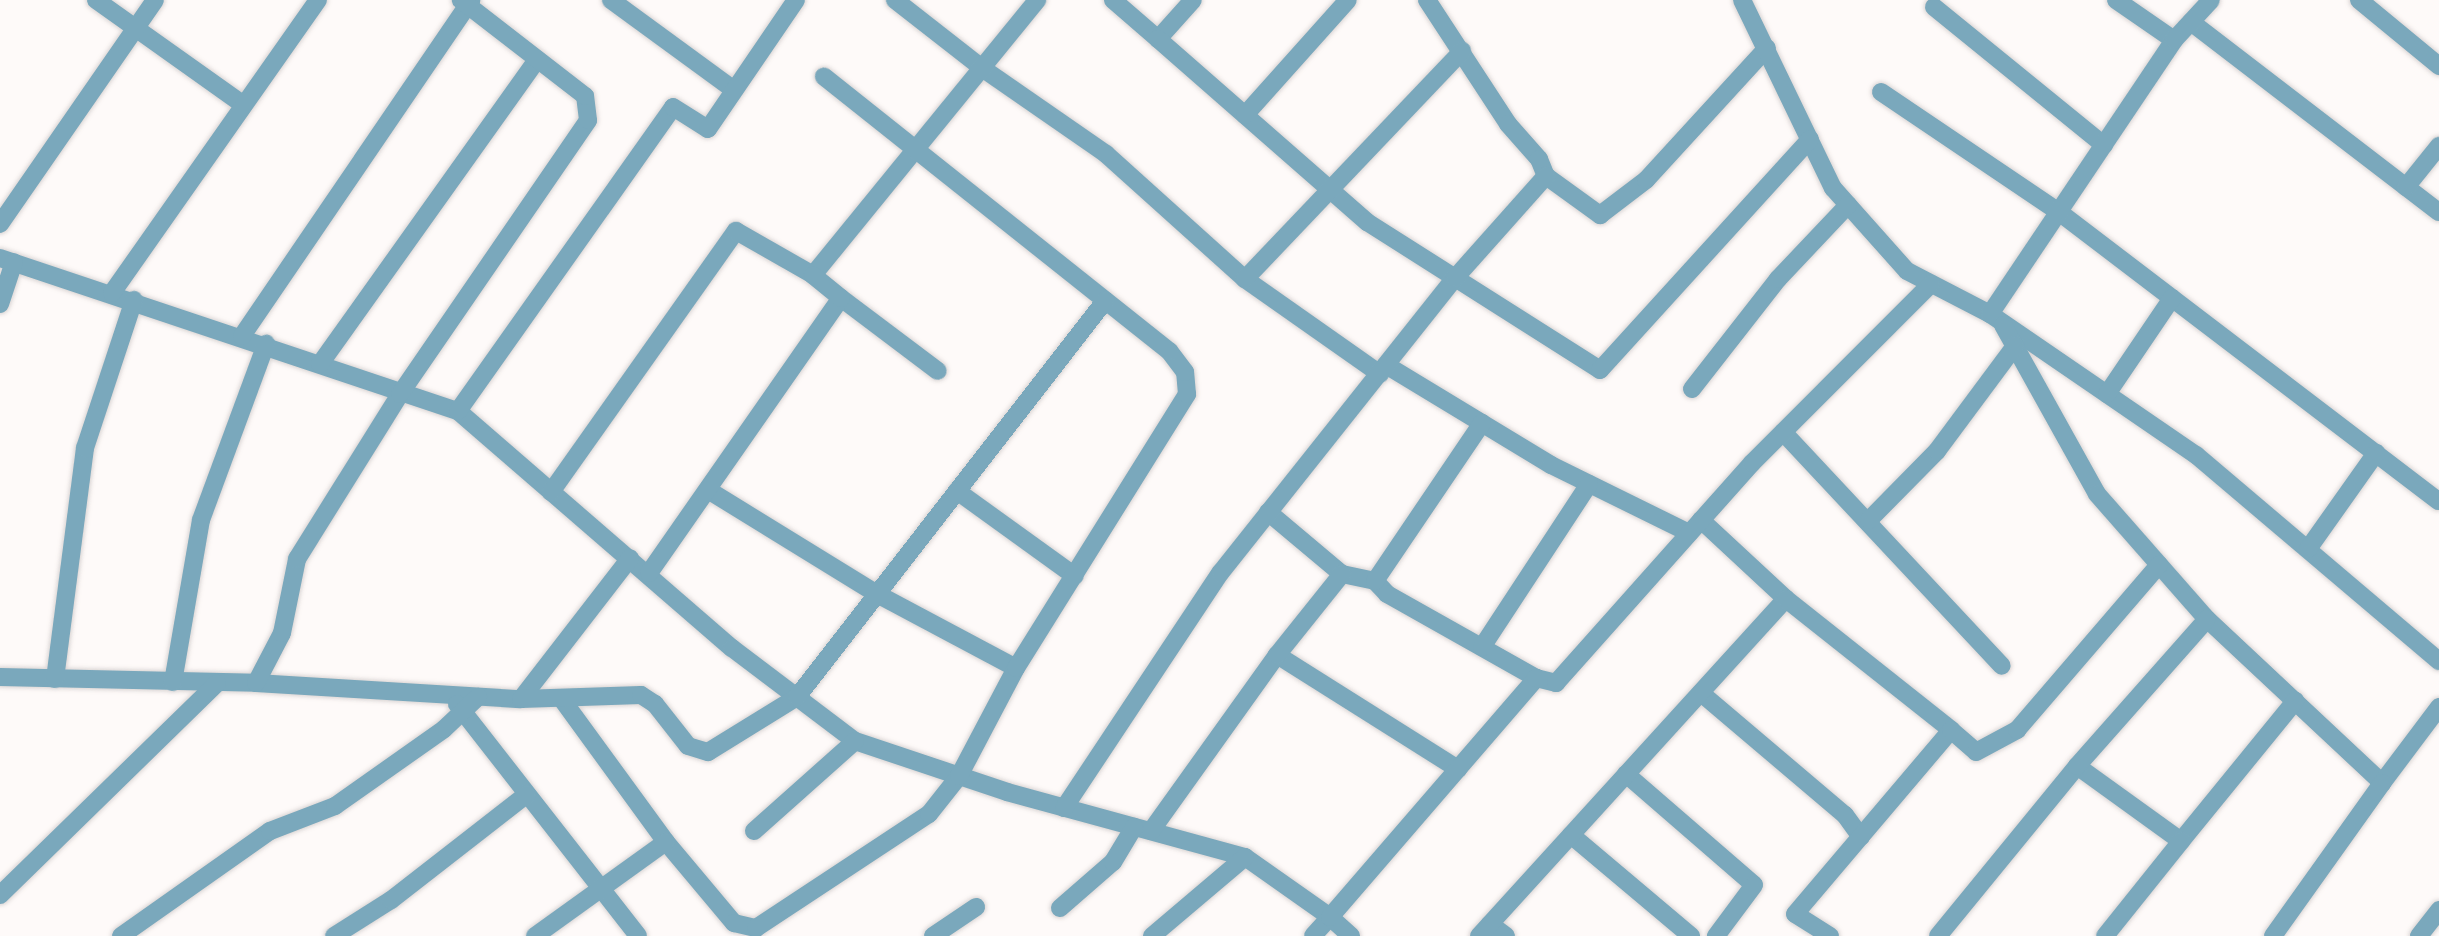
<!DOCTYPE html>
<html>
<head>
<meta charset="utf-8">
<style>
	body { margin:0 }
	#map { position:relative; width:2439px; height:936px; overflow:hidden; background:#fefaf9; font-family:Quicksand,sans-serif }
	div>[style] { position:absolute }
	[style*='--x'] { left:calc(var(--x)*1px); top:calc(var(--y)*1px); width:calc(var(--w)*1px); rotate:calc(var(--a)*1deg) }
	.roads { filter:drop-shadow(0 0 2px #dad5d4) drop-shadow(0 0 2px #dad5d4) }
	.minor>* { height:18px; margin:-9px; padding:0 9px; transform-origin:9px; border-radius:9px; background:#7aa8bc }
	span { translate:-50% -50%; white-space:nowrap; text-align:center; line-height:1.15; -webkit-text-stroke:5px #fff; paint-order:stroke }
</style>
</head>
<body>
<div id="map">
	<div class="roads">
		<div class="minor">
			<i style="--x:96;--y:0;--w:181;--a:35.4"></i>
			<i style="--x:611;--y:0;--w:152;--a:36.2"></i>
			<i style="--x:895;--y:0;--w:110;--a:38"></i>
			<i style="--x:982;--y:68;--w:151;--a:34.7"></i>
			<i style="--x:1106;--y:154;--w:187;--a:42"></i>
			<i style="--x:1245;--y:279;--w:165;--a:35.1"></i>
			<i style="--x:1113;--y:0;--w:60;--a:40.9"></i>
			<i style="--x:1158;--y:39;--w:52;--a:-48.1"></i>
			<i style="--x:1427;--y:0;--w:148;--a:56.8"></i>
			<i style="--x:1508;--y:124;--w:47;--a:48.5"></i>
			<i style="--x:1539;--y:159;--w:18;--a:68"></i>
			<i style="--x:1546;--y:176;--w:67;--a:35.8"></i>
			<i style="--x:1600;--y:215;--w:58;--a:-37.3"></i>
			<i style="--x:1646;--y:180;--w:179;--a:-47.5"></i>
			<i style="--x:1742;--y:0;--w:209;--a:64.2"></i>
			<i style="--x:1833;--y:188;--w:111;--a:48.3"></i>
			<i style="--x:1907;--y:271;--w:93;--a:27.4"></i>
			<i style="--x:1990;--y:314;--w:250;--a:34.4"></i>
			<i style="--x:2196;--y:455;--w:319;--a:40.3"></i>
			<i style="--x:2116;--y:0;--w:70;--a:34.6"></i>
			<i style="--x:2359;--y:0;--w:104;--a:39.5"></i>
			<i style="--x:1934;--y:7;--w:219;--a:39.1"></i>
			<i style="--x:2191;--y:22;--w:312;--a:37.5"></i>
			<i style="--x:1158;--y:39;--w:278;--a:41.2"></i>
			<i style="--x:1367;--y:222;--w:276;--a:32.4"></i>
			<i style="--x:1600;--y:370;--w:312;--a:-47.7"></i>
			<i style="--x:1881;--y:92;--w:215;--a:34"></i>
			<i style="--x:2059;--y:212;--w:477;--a:37.3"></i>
			<i style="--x:1245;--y:115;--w:154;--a:-48.2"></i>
			<i style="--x:2406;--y:187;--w:53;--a:-51.2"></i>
			<i style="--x:0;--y:224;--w:272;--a:-55.3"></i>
			<i style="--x:0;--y:258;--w:483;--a:18.5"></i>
			<i style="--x:458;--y:411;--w:362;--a:40.9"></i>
			<i style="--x:732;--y:648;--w:154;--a:37.1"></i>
			<i style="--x:855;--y:741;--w:160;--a:18.5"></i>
			<i style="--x:1007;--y:792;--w:247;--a:15.3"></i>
			<i style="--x:1245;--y:857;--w:104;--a:35.2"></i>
			<i style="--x:1330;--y:917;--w:25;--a:132"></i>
			<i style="--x:1245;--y:279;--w:315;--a:-46.4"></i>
			<i style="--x:112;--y:293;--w:358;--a:-54.9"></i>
			<i style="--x:841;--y:298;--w:121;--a:37"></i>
			<i style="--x:0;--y:304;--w:44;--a:-71.6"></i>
			<i style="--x:1990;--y:314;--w:330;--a:-56.1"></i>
			<i style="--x:2174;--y:40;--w:54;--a:-47.2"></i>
			<i style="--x:2003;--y:325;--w:193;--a:60.9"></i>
			<i style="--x:2097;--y:494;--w:167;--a:48.7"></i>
			<i style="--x:2207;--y:619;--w:240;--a:43.1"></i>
			<i style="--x:2382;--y:783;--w:95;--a:-53.1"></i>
			<i style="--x:242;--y:336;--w:407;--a:-55.7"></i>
			<i style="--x:320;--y:364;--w:374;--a:-54.5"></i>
			<i style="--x:1386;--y:365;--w:193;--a:31.2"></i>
			<i style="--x:1551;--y:465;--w:154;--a:26.2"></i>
			<i style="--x:1692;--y:389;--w:140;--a:-52"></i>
			<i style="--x:1778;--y:279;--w:102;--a:-46.6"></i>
			<i style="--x:2107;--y:394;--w:116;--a:-55.9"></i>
			<i style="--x:458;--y:411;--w:372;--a:-54.7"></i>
			<i style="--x:673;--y:107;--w:41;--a:32.2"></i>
			<i style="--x:708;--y:129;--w:156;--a:-55.7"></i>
			<i style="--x:1783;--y:432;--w:320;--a:46.9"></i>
			<i style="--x:708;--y:490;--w:198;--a:31.6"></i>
			<i style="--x:877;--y:594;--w:157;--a:28"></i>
			<i style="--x:957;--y:491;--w:145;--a:35.8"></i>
			<i style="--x:551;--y:492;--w:320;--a:-54.7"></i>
			<i style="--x:736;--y:231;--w:89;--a:29.7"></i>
			<i style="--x:813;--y:275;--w:355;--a:-50.8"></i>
			<i style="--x:1268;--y:512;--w:97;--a:40"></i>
			<i style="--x:1342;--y:574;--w:34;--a:12"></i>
			<i style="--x:1375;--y:581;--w:18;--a:47"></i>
			<i style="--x:1387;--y:594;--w:171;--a:29.4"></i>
			<i style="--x:1701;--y:520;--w:116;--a:42.9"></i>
			<i style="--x:1869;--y:520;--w:97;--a:-45.4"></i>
			<i style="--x:1937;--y:451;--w:131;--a:-53.4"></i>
			<i style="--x:2308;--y:549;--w:118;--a:-54.7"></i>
			<i style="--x:649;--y:573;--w:335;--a:-55.1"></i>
			<i style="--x:841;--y:298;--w:36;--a:-141"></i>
			<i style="--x:1375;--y:581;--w:191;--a:-55.9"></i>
			<i style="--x:1482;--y:647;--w:195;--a:-56.7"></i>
			<i style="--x:1277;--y:655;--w:214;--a:32.2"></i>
			<i style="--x:0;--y:677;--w:256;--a:1.3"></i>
			<i style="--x:256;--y:683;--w:265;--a:3.5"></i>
			<i style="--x:521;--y:699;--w:178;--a:-52.3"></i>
			<i style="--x:55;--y:679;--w:233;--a:-82.6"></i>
			<i style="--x:85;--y:448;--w:156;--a:-71.7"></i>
			<i style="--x:173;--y:682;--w:164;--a:-80.2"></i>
			<i style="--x:201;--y:520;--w:188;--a:-69.7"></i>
			<i style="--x:256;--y:683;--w:56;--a:-62.5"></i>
			<i style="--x:282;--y:633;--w:76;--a:-78.5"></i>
			<i style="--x:297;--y:559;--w:195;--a:-58"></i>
			<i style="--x:400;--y:394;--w:332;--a:-55.5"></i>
			<i style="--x:588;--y:120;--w:24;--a:-97"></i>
			<i style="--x:585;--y:96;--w:157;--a:-142.3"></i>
			<i style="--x:1701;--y:693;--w:189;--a:40.3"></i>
			<i style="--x:1845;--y:815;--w:27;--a:54"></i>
			<i style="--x:561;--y:698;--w:178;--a:53.9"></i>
			<i style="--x:666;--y:842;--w:106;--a:50"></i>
			<i style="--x:734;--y:923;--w:23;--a:13"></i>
			<i style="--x:756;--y:928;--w:207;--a:-33.4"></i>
			<i style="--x:929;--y:814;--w:48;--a:-51.7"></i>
			<i style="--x:959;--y:776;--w:122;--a:-62.2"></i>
			<i style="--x:1016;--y:668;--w:323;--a:-58"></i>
			<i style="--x:1187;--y:394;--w:22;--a:-95"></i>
			<i style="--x:1185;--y:372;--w:26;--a:-127"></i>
			<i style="--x:1169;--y:351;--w:441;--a:-141.5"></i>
			<i style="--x:521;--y:699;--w:120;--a:-1.9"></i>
			<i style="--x:641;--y:695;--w:17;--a:33"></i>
			<i style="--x:655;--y:704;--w:53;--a:51.8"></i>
			<i style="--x:688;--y:746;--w:21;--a:17"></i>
			<i style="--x:708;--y:752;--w:105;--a:-31.7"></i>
			<i style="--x:797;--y:697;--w:502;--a:-52.13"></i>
			<i style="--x:457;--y:704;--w:294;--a:52"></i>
			<i style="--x:2077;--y:766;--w:128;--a:35.8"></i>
			<i style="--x:2181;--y:841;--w:181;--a:-50.8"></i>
			<i style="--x:1626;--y:774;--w:169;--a:40.9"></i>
			<i style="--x:1754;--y:885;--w:64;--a:126.7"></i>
			<i style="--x:1064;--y:808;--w:283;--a:-56.4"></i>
			<i style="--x:1221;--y:572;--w:376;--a:-51.5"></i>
			<i style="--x:1455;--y:278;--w:137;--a:-48.3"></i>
			<i style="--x:754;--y:831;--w:135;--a:-41.7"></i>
			<i style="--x:1151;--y:831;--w:216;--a:-54.4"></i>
			<i style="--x:1277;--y:655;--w:104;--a:-51.3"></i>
			<i style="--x:1571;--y:835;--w:157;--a:40.1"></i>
			<i style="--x:0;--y:895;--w:303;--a:-44.3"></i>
			<i style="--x:1060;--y:908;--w:70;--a:-41"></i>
			<i style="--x:1113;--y:862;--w:41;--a:-59"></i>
			<i style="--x:1490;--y:924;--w:20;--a:37"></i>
			<i style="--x:121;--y:936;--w:182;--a:-35.2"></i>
			<i style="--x:270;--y:831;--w:70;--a:-21"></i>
			<i style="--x:335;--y:806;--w:133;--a:-35.2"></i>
			<i style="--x:444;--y:729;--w:47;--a:-43.3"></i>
			<i style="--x:334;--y:936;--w:67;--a:-32.3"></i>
			<i style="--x:391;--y:900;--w:172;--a:-37.9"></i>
			<i style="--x:535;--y:936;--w:161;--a:-35.7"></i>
			<i style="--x:933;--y:936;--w:52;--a:-34"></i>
			<i style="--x:1152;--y:936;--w:122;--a:-40.3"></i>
			<i style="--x:1351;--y:936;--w:28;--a:-138"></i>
			<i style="--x:1330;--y:917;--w:316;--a:-49.2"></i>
			<i style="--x:1536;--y:678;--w:21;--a:14"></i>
			<i style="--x:1556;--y:683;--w:295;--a:-48.3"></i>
			<i style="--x:1752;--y:463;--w:253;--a:-45"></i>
			<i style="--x:1479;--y:936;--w:456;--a:-47.7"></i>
			<i style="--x:1786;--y:599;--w:211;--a:38.4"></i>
			<i style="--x:1830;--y:936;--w:41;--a:-147.8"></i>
			<i style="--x:1795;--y:914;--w:241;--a:-49.7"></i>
			<i style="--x:1951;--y:730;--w:33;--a:41"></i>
			<i style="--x:1976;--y:752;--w:47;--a:-28.2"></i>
			<i style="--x:2017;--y:730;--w:218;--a:-49.3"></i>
			<i style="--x:1938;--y:936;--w:220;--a:-50.7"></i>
			<i style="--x:2077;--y:766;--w:196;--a:-48.5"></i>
			<i style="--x:2105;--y:936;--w:122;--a:-51.3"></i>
			<i style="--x:2273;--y:936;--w:188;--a:-54.5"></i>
			<i style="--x:2419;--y:936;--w:33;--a:-52"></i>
		</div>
	</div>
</div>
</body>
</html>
